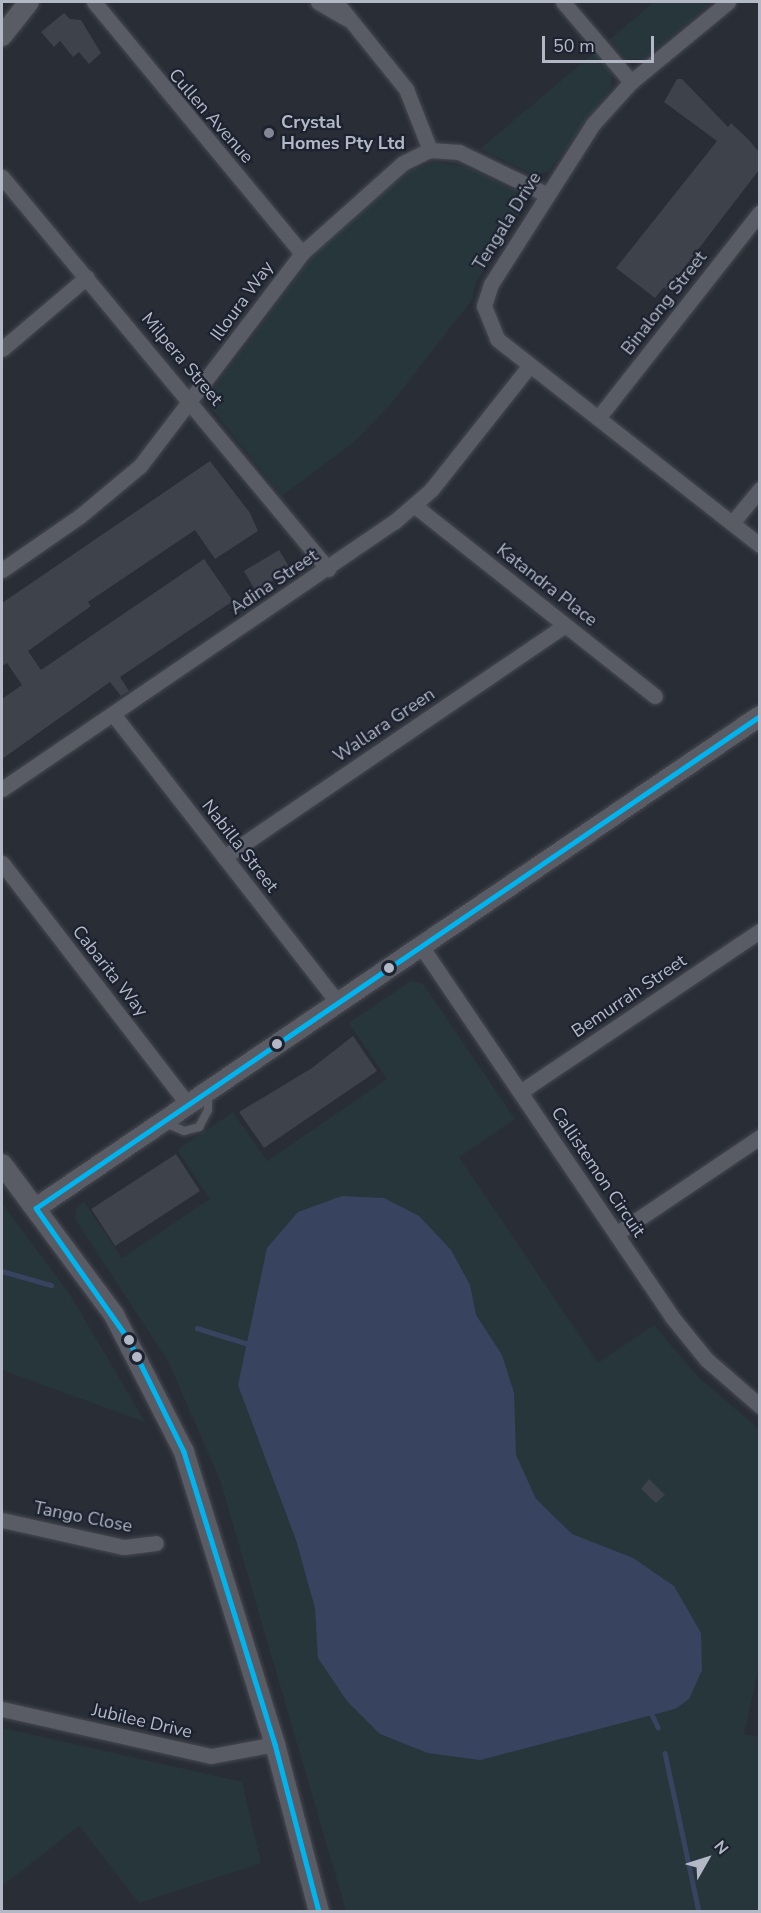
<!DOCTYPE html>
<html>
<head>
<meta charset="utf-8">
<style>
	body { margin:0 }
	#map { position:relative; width:761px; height:1913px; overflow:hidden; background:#292d36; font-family:"Nunito Sans",sans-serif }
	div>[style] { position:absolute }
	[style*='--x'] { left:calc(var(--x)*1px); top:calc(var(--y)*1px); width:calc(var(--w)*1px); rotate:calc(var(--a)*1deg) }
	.green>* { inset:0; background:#26363b }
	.water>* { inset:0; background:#38445f }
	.stream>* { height:4.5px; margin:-2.25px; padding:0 2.25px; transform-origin:2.25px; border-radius:2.25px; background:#38445f }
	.building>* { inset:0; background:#3e424a; transform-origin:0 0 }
	.roads { filter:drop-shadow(0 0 2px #45484f) drop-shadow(0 0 2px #45484f) }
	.service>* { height:8px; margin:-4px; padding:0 4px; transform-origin:4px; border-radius:4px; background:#595c64 }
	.minor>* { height:15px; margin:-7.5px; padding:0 7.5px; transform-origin:7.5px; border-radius:7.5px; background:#595c64 }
	.tertiary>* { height:20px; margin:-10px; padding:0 10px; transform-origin:10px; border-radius:10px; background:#595c64 }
	.bus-1>* { height:4.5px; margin:-2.25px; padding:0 2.25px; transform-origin:2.25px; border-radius:2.25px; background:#00b5ef }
	.dots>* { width:16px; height:16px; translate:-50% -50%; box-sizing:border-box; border:3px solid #1d2230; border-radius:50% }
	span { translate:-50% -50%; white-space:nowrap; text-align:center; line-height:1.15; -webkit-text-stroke:4.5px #1d2230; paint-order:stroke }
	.street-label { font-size:18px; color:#b3b8c7 }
	.poi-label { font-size:18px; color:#b3b8c7; font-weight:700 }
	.left { translate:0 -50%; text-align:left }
	.frame { position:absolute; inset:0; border:3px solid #b3b8c7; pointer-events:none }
	.north { position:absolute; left:677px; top:1829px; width:60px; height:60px; -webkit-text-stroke:4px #1d2230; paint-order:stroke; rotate:51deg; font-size:16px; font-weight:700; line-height:24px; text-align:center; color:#b3b8c7 }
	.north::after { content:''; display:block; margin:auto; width:21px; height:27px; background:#b3b8c7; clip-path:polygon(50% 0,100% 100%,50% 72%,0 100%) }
	.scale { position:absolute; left:542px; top:36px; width:112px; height:27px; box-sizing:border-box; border:3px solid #b3b8c7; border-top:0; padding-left:8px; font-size:18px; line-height:21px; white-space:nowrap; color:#b3b8c7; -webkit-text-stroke:4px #1d2230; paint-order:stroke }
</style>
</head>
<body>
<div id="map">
	<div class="green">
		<i style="clip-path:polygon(654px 2px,712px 2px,644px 59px,626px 59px,609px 40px)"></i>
		<i style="clip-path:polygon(595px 52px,611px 71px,612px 87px,549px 171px,534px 175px,480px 149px)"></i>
		<i style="clip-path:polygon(433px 162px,467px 167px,515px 191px,522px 210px,476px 283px,472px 300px,389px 406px,354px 442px,282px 496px,211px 408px,211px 392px,317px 251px,388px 188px,411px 171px)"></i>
		<i style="clip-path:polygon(411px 981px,423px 984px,515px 1119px,459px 1157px,598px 1363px,654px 1325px,697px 1376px,759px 1429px,760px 1662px,744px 1734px,759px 1737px,759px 1911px,346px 1911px,220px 1480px,168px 1361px,75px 1219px,76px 1208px,84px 1202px,122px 1258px,210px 1199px,177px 1150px,233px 1112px,267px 1161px,387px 1079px,349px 1023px)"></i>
		<i style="clip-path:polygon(2px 1203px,71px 1296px,145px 1422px,2px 1370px)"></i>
		<i style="clip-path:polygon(2px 1728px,242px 1782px,261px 1863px,139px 1903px,79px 1826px,2px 1886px)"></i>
	</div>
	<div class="water">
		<i style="clip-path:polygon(342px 1196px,384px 1198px,419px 1216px,451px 1250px,470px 1285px,476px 1315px,502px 1355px,514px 1393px,516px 1455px,536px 1499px,572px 1534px,633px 1558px,674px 1586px,701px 1633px,702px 1670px,689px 1699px,675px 1709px,480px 1760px,428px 1753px,380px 1734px,347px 1701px,318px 1658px,315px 1608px,296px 1540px,238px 1385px,267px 1248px,298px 1212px)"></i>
	</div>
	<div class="stream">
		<i style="--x:2;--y:1271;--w:51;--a:15.9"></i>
		<i style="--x:197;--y:1328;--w:58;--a:17.2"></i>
		<i style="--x:650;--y:1710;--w:19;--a:65"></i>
		<i style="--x:665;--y:1753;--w:163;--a:77.9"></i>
	</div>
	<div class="building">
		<i style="clip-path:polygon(64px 13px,70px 19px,81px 20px,101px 53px,89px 64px,79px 52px,73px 57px,60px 41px,54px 47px,41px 32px)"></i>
		<i style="clip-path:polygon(677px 79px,682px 79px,728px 127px,731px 123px,748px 139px,759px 152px,759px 170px,667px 290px,664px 287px,655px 298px,616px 268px,717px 141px,664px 102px)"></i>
		<i style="clip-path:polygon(210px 461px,250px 513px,258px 531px,215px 559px,195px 530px,88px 602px,91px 606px,28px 651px,41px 670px,204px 559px,233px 601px,120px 677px,129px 691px,121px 696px,110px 682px,2px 759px,2px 699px,22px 685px,7px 663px,2px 666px,2px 603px)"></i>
		<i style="left:279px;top:550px;width:23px;height:41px;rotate:59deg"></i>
		<i style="clip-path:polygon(353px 1036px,377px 1071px,264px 1148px,239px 1112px,312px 1068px)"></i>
		<i style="left:176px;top:1154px;width:44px;height:101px;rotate:57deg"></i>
		<i style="clip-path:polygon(649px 1479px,665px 1495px,656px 1503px,641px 1489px)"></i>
	</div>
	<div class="roads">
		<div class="service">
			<i style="--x:163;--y:1122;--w:23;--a:23"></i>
			<i style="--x:184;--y:1131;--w:16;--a:-15"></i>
			<i style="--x:199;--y:1127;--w:19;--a:-62"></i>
			<i style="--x:208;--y:1110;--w:16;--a:-90"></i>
		</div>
		<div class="minor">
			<i style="--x:94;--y:2;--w:326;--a:50.4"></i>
			<i style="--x:318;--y:2;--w:34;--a:30"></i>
			<i style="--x:336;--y:2;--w:112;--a:51.2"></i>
			<i style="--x:406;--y:89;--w:66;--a:68.5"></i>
			<i style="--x:563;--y:2;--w:105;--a:49.6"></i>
			<i style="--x:728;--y:2;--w:126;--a:140.5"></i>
			<i style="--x:631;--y:82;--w:57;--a:132.1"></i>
			<i style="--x:593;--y:124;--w:190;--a:122.5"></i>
			<i style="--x:491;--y:284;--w:23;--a:108"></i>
			<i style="--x:484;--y:306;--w:35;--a:68"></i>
			<i style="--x:497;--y:339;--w:334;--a:38.1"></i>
			<i style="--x:2;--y:177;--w:510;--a:50.25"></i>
			<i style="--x:2;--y:349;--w:111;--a:-40.3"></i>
			<i style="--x:598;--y:418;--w:262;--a:-51.8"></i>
			<i style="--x:415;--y:506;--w:306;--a:38.4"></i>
			<i style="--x:732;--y:523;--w:44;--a:-50.5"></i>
			<i style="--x:2;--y:570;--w:95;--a:-34.7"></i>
			<i style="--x:80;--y:516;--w:78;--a:-39.8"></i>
			<i style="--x:140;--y:466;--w:268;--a:-52.7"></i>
			<i style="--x:302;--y:253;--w:135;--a:-41.7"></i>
			<i style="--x:403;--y:163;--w:30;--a:-26"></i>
			<i style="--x:430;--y:150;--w:29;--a:4"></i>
			<i style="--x:459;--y:152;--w:97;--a:25.8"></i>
			<i style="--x:113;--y:714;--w:365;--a:52.1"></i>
			<i style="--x:2;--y:789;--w:474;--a:-34.3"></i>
			<i style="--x:394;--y:522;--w:49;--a:-40.9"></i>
			<i style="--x:431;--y:490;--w:159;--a:-51.6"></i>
			<i style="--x:224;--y:857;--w:412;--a:-34.2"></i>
			<i style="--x:2;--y:863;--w:303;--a:52.4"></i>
			<i style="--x:421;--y:946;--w:448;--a:55.9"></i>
			<i style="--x:672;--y:1317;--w:55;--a:50.9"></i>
			<i style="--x:707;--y:1360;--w:70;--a:41"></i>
			<i style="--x:520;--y:1092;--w:289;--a:-33.9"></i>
			<i style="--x:616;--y:1234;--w:174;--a:-34"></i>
			<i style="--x:2;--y:1520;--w:125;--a:12.5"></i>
			<i style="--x:124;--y:1547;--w:32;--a:-7"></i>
			<i style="--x:2;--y:1709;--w:214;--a:12.7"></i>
			<i style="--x:211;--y:1756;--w:65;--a:-10.6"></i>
		</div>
		<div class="tertiary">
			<i style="--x:2;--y:36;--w:43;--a:-51.5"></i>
			<i style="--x:2;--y:1164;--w:188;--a:53.4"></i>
			<i style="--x:114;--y:1315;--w:154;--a:62.9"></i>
			<i style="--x:184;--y:1452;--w:306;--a:72.7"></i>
			<i style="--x:275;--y:1744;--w:174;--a:75.3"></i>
			<i style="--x:36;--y:1208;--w:875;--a:-34.2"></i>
		</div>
	</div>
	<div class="bus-1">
		<i style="--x:36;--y:1208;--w:875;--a:-34.2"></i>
		<i style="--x:36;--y:1208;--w:161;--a:54.8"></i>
		<i style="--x:129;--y:1340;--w:125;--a:63.8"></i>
		<i style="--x:184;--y:1452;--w:306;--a:72.7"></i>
		<i style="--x:275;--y:1744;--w:174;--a:75.3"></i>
	</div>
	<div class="dots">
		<i style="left:269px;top:133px;background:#838794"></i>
		<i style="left:389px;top:968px;background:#b3b8c7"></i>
		<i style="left:277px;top:1044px;background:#b3b8c7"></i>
		<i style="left:129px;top:1340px;background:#b3b8c7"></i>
		<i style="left:137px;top:1357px;background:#b3b8c7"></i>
	</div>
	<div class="street-label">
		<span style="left:211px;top:116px;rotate:49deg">Cullen Avenue</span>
		<span style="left:507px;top:221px;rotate:-58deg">Tengala Drive</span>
		<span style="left:242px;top:301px;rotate:-54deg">Illoura Way</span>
		<span style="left:664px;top:303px;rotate:-52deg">Binalong Street</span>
		<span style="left:182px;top:359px;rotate:50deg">Milpera Street</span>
		<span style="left:274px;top:582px;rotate:-34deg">Adina Street</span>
		<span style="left:547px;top:585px;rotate:38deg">Katandra Place</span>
		<span style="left:384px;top:725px;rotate:-34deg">Wallara Green</span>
		<span style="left:240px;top:846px;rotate:52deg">Nabilla Street</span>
		<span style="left:110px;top:971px;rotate:52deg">Cabarita Way</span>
		<span style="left:629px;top:996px;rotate:-34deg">Bemurrah Street</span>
		<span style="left:598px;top:1172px;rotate:56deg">Callistemon Circuit</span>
		<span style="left:83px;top:1517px;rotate:11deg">Tango Close</span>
		<span style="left:142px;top:1721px;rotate:13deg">Jubilee Drive</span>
	</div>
	<div class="poi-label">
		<span class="left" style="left:281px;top:133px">Crystal<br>Homes Pty Ltd</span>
	</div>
	<div class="frame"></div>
	<div class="north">N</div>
	<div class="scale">50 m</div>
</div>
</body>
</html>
